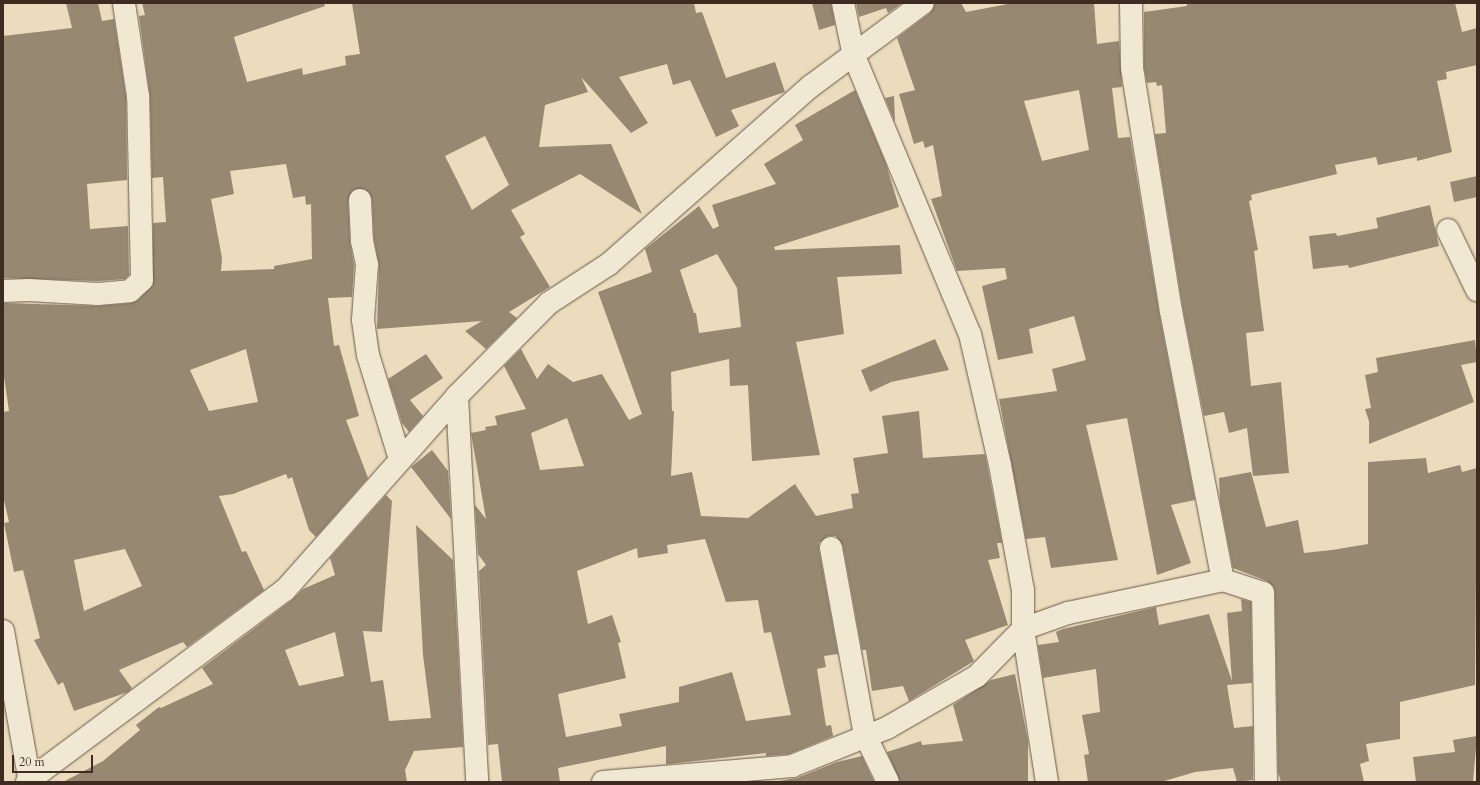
<!DOCTYPE html>
<html>
<head>
<meta charset="utf-8">
<style>
	body { margin:0 }
	#map { position:relative; width:1480px; height:785px; overflow:hidden; background:#eadcbc; font-family:Cardo,serif }
	div>[style] { position:absolute }
	[style*='--x'] { left:calc(var(--x)*1px); top:calc(var(--y)*1px); width:calc(var(--w)*1px); rotate:calc(var(--a)*1deg) }
	.building>* { inset:0; background:#978872 }
	.roads { filter:drop-shadow(0 0 1px #695848) drop-shadow(0 0 1px #695848) }
	.street>* { height:22px; margin:-11px; padding:0 11px; transform-origin:11px; border-radius:11px; background:#f1e8d3 }
	span { translate:-50% -50%; white-space:nowrap; text-align:center; line-height:1.15; -webkit-text-stroke:3px #f1e8d3; paint-order:stroke }
	.frame { position:absolute; inset:0; border:4px solid #3e2c22; pointer-events:none }
	.scale { position:absolute; left:12px; top:755px; width:81px; height:18px; box-sizing:border-box; border:2px solid #3e2c22; border-top:0; padding-left:5px; font-size:12px; line-height:14px; white-space:nowrap; color:#3e2c22; -webkit-text-stroke:3px #f1e8d3; paint-order:stroke }
</style>
</head>
<body>
<div id="map">
	<div class="building">
		<i style="clip-path:polygon(66px 3px,98px 3px,102px 21px,114px 19px,126px 97px,127px 180px,87px 184px,90px 229px,128px 226px,129px 275px,125px 279px,98px 281px,3px 278px,3px 36px,72px 28px)"></i>
		<i style="clip-path:polygon(evenodd,142px 3px,324px 3px,325px 6px,234px 37px,247px 82px,302px 68px,303px 75px,346px 65px,345px 56px,360px 54px,352px 3px,694px 3px,696px 13px,702px 12px,726px 78px,775px 62px,785px 92px,731px 110px,739px 126px,716px 137px,690px 80px,673px 85px,667px 64px,619px 77px,648px 123px,631px 133px,581px 77px,588px 92px,545px 105px,539px 147px,611px 144px,642px 214px,580px 174px,511px 210px,525px 234px,520px 237px,550px 287px,509px 312px,517px 318px,486px 349px,465px 331px,482px 321px,377px 329px,379px 265px,374px 239px,372px 199px,365px 189px,353px 190px,348px 201px,350px 242px,354px 265px,352px 297px,328px 298px,334px 346px,339px 345px,359px 416px,346px 420px,368px 478px,316px 537px,309px 530px,292px 477px,288px 479px,286px 474px,233px 494px,219px 496px,242px 552px,246px 551px,264px 590px,187px 647px,183px 642px,119px 670px,132px 688px,128px 692px,74px 711px,63px 682px,58px 685px,34px 640px,40px 638px,23px 570px,14px 572px,4px 523px,9px 522px,3px 496px,3px 412px,9px 411px,3px 370px,3px 303px,97px 306px,131px 303px,138px 300px,153px 285px,153px 223px,166px 222px,163px 177px,152px 178px,150px 96px,139px 16px,145px 15px,142px 3px,485px 136px,509px 185px,472px 210px,445px 156px,485px 136px,142px 3px,286px 164px,293px 198px,305px 196px,306px 205px,311px 204px,312px 259px,274px 266px,274px 269px,221px 271px,222px 258px,211px 199px,234px 194px,230px 171px,286px 164px,142px 3px,246px 349px,258px 402px,209px 411px,190px 370px,246px 349px,142px 3px,125px 549px,142px 586px,84px 611px,74px 560px,125px 549px)"></i>
		<i style="clip-path:polygon(812px 3px,831px 3px,835px 25px,819px 30px)"></i>
		<i style="clip-path:polygon(856px 3px,902px 3px,888px 13px,886px 8px,859px 17px)"></i>
		<i style="clip-path:polygon(evenodd,935px 3px,961px 3px,966px 12px,1013px 3px,1094px 3px,1097px 44px,1119px 41px,1122px 87px,1112px 88px,1118px 138px,1130px 137px,1159px 313px,1195px 500px,1171px 505px,1191px 563px,1157px 575px,1127px 418px,1086px 425px,1118px 560px,1051px 568px,1045px 537px,1026px 539px,999px 399px,1057px 391px,1052px 369px,1086px 360px,1074px 316px,1029px 329px,1033px 353px,998px 360px,982px 286px,1007px 279px,1005px 268px,957px 271px,931px 199px,942px 196px,933px 145px,925px 148px,923px 141px,914px 144px,899px 94px,915px 90px,897px 38px,930px 13px,935px 3px,1079px 90px,1089px 150px,1042px 161px,1024px 101px,1079px 90px)"></i>
		<i style="clip-path:polygon(1187px 3px,1455px 3px,1462px 32px,1477px 28px,1477px 65px,1446px 72px,1447px 79px,1437px 81px,1452px 152px,1417px 161px,1417px 157px,1378px 165px,1376px 157px,1335px 165px,1337px 174px,1251px 195px,1252px 200px,1249px 201px,1258px 250px,1254px 251px,1264px 331px,1246px 333px,1251px 386px,1281px 382px,1289px 473px,1253px 476px,1247px 428px,1229px 433px,1224px 412px,1204px 416px,1183px 309px,1155px 134px,1166px 133px,1162px 85px,1157px 86px,1156px 82px,1147px 83px,1144px 67px,1144px 12px,1187px 6px)"></i>
		<i style="clip-path:polygon(evenodd,855px 90px,886px 164px,899px 207px,774px 247px,775px 250px,900px 245px,902px 274px,837px 277px,844px 334px,796px 342px,820px 455px,752px 461px,748px 385px,730px 386px,729px 359px,671px 372px,672px 411px,674px 411px,671px 476px,692px 472px,701px 516px,748px 518px,795px 484px,816px 516px,853px 508px,851px 494px,859px 493px,853px 458px,888px 453px,882px 416px,919px 411px,923px 458px,985px 454px,1002px 543px,997px 543px,1000px 558px,988px 560px,1008px 625px,965px 640px,974px 661px,909px 701px,903px 686px,872px 691px,866px 650px,862px 650px,843px 546px,836px 536px,828px 536px,819px 543px,819px 550px,838px 654px,824px 656px,826px 667px,817px 669px,826px 726px,831px 725px,833px 736px,789px 754px,766px 756px,766px 753px,669px 764px,666px 764px,666px 746px,558px 768px,560px 782px,502px 782px,498px 744px,488px 745px,479px 571px,486px 565px,478px 554px,475px 505px,486px 519px,471px 433px,486px 430px,485px 427px,497px 425px,495px 416px,526px 409px,504px 366px,521px 349px,537px 379px,548px 364px,573px 382px,602px 374px,629px 420px,642px 414px,598px 292px,652px 272px,645px 249px,699px 206px,713px 229px,719px 226px,712px 205px,776px 184px,764px 164px,803px 140px,795px 125px,855px 90px,717px 254px,737px 288px,741px 327px,699px 333px,696px 313px,694px 313px,680px 270px,717px 254px,855px 90px,567px 418px,584px 466px,540px 470px,531px 433px,567px 418px,855px 90px,705px 539px,726px 602px,758px 600px,764px 633px,771px 632px,791px 715px,746px 721px,732px 672px,679px 687px,679px 702px,619px 714px,622px 726px,566px 737px,558px 694px,626px 678px,618px 643px,621px 642px,612px 615px,588px 624px,577px 571px,637px 548px,638px 558px,668px 553px,667px 545px,705px 539px)"></i>
		<i style="clip-path:polygon(894px 96px,895px 122px,885px 98px)"></i>
		<i style="clip-path:polygon(1477px 176px,1477px 197px,1454px 202px,1450px 182px)"></i>
		<i style="clip-path:polygon(1430px 205px,1439px 246px,1349px 268px,1348px 265px,1313px 269px,1309px 236px,1336px 233px,1337px 236px,1378px 228px,1376px 218px)"></i>
		<i style="clip-path:polygon(935px 339px,949px 370px,891px 382px,870px 392px,861px 370px)"></i>
		<i style="clip-path:polygon(1475px 340px,1477px 362px,1461px 365px,1474px 402px,1369px 444px,1369px 421px,1365px 409px,1371px 408px,1365px 375px,1378px 372px,1376px 358px)"></i>
		<i style="clip-path:polygon(426px 354px,443px 378px,410px 400px,423px 416px,409px 432px,402px 423px,388px 379px)"></i>
		<i style="clip-path:polygon(432px 450px,448px 471px,451px 519px,411px 467px)"></i>
		<i style="clip-path:polygon(1426px 458px,1428px 473px,1460px 465px,1462px 472px,1477px 468px,1475px 685px,1400px 702px,1400px 739px,1366px 744px,1369px 761px,1360px 764px,1364px 782px,1281px 782px,1278px 772px,1275px 592px,1273px 586px,1267px 581px,1233px 568px,1220px 501px,1219px 478px,1251px 472px,1266px 527px,1298px 520px,1304px 553px,1332px 550px,1368px 544px,1368px 462px)"></i>
		<i style="clip-path:polygon(evenodd,386px 495px,392px 501px,382px 632px,363px 631px,371px 682px,383px 680px,389px 721px,431px 718px,423px 655px,416px 525px,453px 560px,463px 747px,414px 751px,405px 770px,407px 782px,63px 782px,103px 761px,140px 730px,136px 725px,159px 707px,161px 708px,213px 684px,202px 668px,292px 600px,303px 589px,335px 575px,330px 558px,386px 495px,335px 632px,344px 676px,299px 686px,285px 650px,335px 632px)"></i>
		<i style="clip-path:polygon(1241px 599px,1251px 602px,1252px 683px,1227px 685px,1234px 728px,1253px 726px,1253px 780px,1237px 782px,1233px 768px,1195px 772px,1161px 782px,1088px 782px,1084px 755px,1089px 754px,1082px 715px,1100px 712px,1096px 669px,1043px 678px,1038px 645px,1059px 642px,1056px 632px,1063px 629px,1156px 607px,1159px 625px,1209px 614px,1232px 681px,1227px 613px,1242px 611px)"></i>
		<i style="clip-path:polygon(1015px 674px,1028px 741px,1028px 782px,900px 782px,887px 752px,921px 741px,922px 745px,963px 741px,953px 705px,991px 680px)"></i>
		<i style="clip-path:polygon(1477px 736px,1473px 782px,1416px 782px,1413px 757px,1455px 752px,1453px 740px)"></i>
		<i style="clip-path:polygon(862px 756px,874px 782px,773px 782px,797px 778px,837px 762px)"></i>
	</div>
	<div class="roads">
		<div class="street">
			<i style="--x:843;--y:3;--w:54;--a:78.3"></i>
			<i style="--x:854;--y:56;--w:301;--a:67.4"></i>
			<i style="--x:970;--y:334;--w:134;--a:77.1"></i>
			<i style="--x:1000;--y:465;--w:127;--a:79.6"></i>
			<i style="--x:1023;--y:590;--w:39;--a:90"></i>
			<i style="--x:1023;--y:629;--w:155;--a:81.1"></i>
			<i style="--x:1131;--y:3;--w:65;--a:89.1"></i>
			<i style="--x:1132;--y:68;--w:246;--a:80.9"></i>
			<i style="--x:1171;--y:311;--w:274;--a:79.1"></i>
			<i style="--x:360;--y:200;--w:41;--a:87.2"></i>
			<i style="--x:362;--y:241;--w:24;--a:78"></i>
			<i style="--x:367;--y:264;--w:56;--a:94.1"></i>
			<i style="--x:363;--y:320;--w:35;--a:82"></i>
			<i style="--x:368;--y:355;--w:109;--a:72.9"></i>
			<i style="--x:1448;--y:230;--w:67;--a:64.2"></i>
			<i style="--x:3;--y:291;--w:26;--a:-2"></i>
			<i style="--x:29;--y:290;--w:69;--a:3.3"></i>
			<i style="--x:98;--y:294;--w:32;--a:-5"></i>
			<i style="--x:130;--y:291;--w:16;--a:-43"></i>
			<i style="--x:142;--y:280;--w:184;--a:-91.2"></i>
			<i style="--x:138;--y:96;--w:94;--a:-98.6"></i>
			<i style="--x:457;--y:396;--w:387;--a:87"></i>
			<i style="--x:831;--y:548;--w:190;--a:79.7"></i>
			<i style="--x:865;--y:735;--w:52;--a:63.9"></i>
			<i style="--x:3;--y:631;--w:153;--a:79.9"></i>
			<i style="--x:27;--y:782;--w:322;--a:-36.7"></i>
			<i style="--x:285;--y:590;--w:259;--a:-48.4"></i>
			<i style="--x:457;--y:396;--w:131;--a:-45.3"></i>
			<i style="--x:549;--y:303;--w:72;--a:-33"></i>
			<i style="--x:609;--y:264;--w:269;--a:-41.4"></i>
			<i style="--x:811;--y:86;--w:139;--a:-36.5"></i>
			<i style="--x:603;--y:782;--w:190;--a:-4.8"></i>
			<i style="--x:792;--y:766;--w:102;--a:-21.8"></i>
			<i style="--x:887;--y:728;--w:104;--a:-30"></i>
			<i style="--x:977;--y:676;--w:66;--a:-45.6"></i>
			<i style="--x:1023;--y:629;--w:48;--a:-19.6"></i>
			<i style="--x:1068;--y:613;--w:158;--a:-12"></i>
			<i style="--x:1223;--y:580;--w:42;--a:18"></i>
			<i style="--x:1263;--y:593;--w:189;--a:89.1"></i>
		</div>
	</div>
	<div class="frame"></div>
	<div class="scale">20 m</div>
</div>
</body>
</html>
